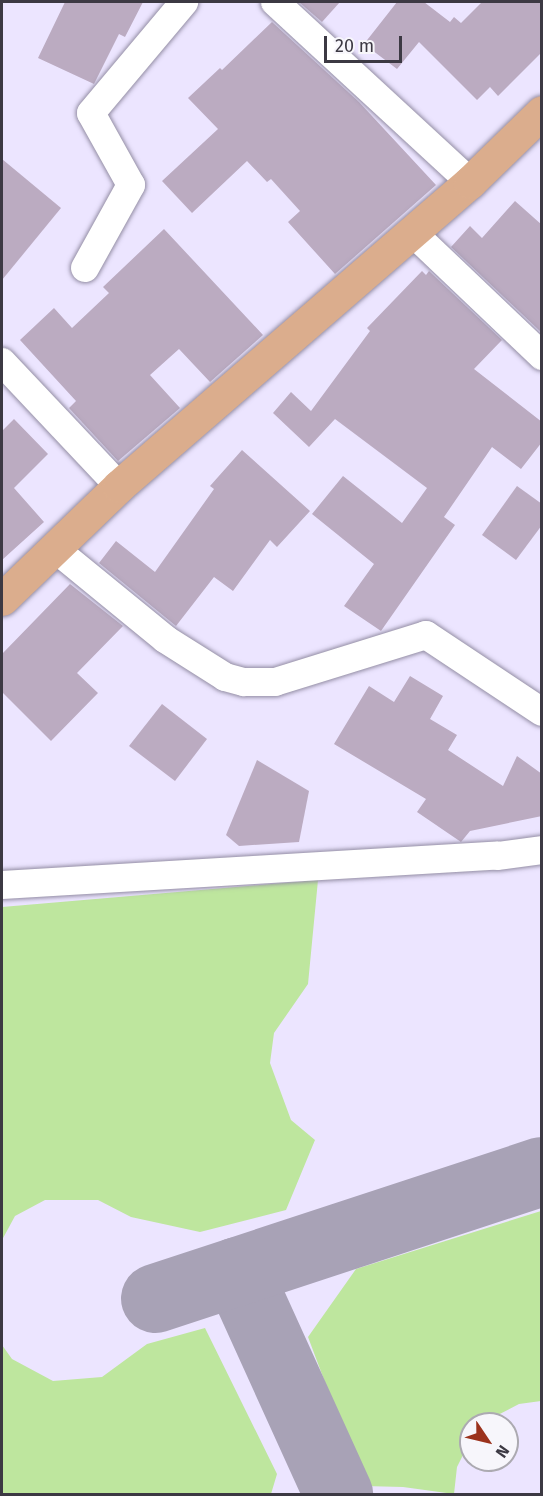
<!DOCTYPE html>
<html>
<head>
<meta charset="utf-8">
<style>
	body { margin:0 }
	#map { position:relative; width:543px; height:1496px; overflow:hidden; background:#ece5ff; font-family:"Fira Sans",sans-serif }
	div>[style] { position:absolute }
	.green>* { inset:0; background:#bee69e }
	.taxiway>* { height:69px; margin:-34.5px; padding:0 34.5px; transform-origin:34.5px; border-radius:34.5px; background:#a8a2b6 }
	.building>* { inset:0; background:#bbabc1 }
	.roads { filter:drop-shadow(0 0 2px #948ea5) drop-shadow(0 0 2px #948ea5) }
	.minor>* { height:28px; margin:-14px; padding:0 14px; transform-origin:14px; border-radius:14px; background:#fff }
	.major>* { height:33px; margin:-16.5px; padding:0 16.5px; transform-origin:16.5px; border-radius:16.5px; background:#dbad8d }
	span { translate:-50% -50%; white-space:nowrap; text-align:center; line-height:1.15; -webkit-text-stroke:6px #f7f6fb; paint-order:stroke }
	.frame { position:absolute; inset:0; border:3px solid #3c3943; pointer-events:none }
	.north { position:absolute; left:459px; top:1412px; width:60px; height:60px; box-sizing:border-box; background:#f7f6fb; border:2px solid #acaab1; border-radius:50%; rotate:125deg; font-size:16px; font-weight:700; line-height:24px; text-align:center; color:#3c3943 }
	.north::after { content:''; display:block; margin:auto; width:21px; height:27px; background:#9b321c; clip-path:polygon(50% 0,100% 100%,50% 72%,0 100%) }
	.scale { position:absolute; left:324px; top:36px; width:78px; height:27px; box-sizing:border-box; border:3px solid #3c3943; border-top:0; padding-left:8px; font-size:18px; line-height:21px; white-space:nowrap; color:#3c3943; -webkit-text-stroke:4px #f7f6fb; paint-order:stroke }
</style>
</head>
<body>
<div id="map">
	<div class="green">
		<div style="clip-path:polygon(318px 880px,308px 984px,274px 1033px,270px 1063px,291px 1120px,315px 1140px,286px 1210px,200px 1232px,131px 1217px,98px 1200px,45px 1200px,15px 1216px,2px 1240px,2px 907px)"></div>
		<div style="clip-path:polygon(541px 1211px,541px 1401px,519px 1404px,492px 1418px,486px 1424px,471px 1424px,471px 1439px,457px 1467px,454px 1494px,403px 1487px,364px 1486px,308px 1337px,356px 1269px)"></div>
		<div style="clip-path:polygon(205px 1328px,277px 1474px,271px 1494px,2px 1494px,2px 1345px,12px 1359px,53px 1381px,102px 1377px,147px 1344px)"></div>
	</div>
	<div class="taxiway">
		<div style="left:237px;top:1271px;width:245px;rotate:65.6deg"></div>
		<div style="left:155px;top:1298px;width:407px;rotate:-18.2deg"></div>
	</div>
	<div class="building">
		<div style="clip-path:polygon(65px 2px,143px 2px,125px 37px,119px 34px,94px 84px,38px 58px)"></div>
		<div style="clip-path:polygon(299px 2px,340px 2px,322px 22px)"></div>
		<div style="clip-path:polygon(397px 2px,424px 2px,450px 22px,454px 17px,461px 23px,482px 2px,542px 2px,542px 52px,498px 96px,490px 87px,477px 100px,419px 42px,397px 69px,364px 44px)"></div>
		<div style="clip-path:polygon(272px 22px,359px 102px,436px 185px,335px 274px,288px 222px,300px 211px,271px 179px,267px 182px,247px 161px,192px 213px,162px 181px,218px 129px,188px 98px,220px 68px,222px 70px)"></div>
		<div style="clip-path:polygon(2px 159px,61px 208px,2px 280px)"></div>
		<div style="clip-path:polygon(515px 201px,542px 225px,542px 333px,451px 247px,470px 226px,482px 238px)"></div>
		<div style="clip-path:polygon(164px 229px,263px 335px,210px 382px,179px 349px,150px 375px,180px 408px,118px 461px,69px 408px,76px 401px,20px 340px,54px 308px,72px 328px,109px 293px,103px 287px)"></div>
		<div style="clip-path:polygon(422px 271px,426px 275px,429px 271px,502px 340px,474px 369px,542px 422px,542px 442px,521px 469px,492px 447px,444px 517px,455px 525px,381px 631px,344px 606px,374px 564px,312px 514px,343px 476px,402px 523px,427px 488px,335px 419px,309px 447px,273px 413px,291px 392px,311px 411px,370px 331px,367px 328px)"></div>
		<div style="clip-path:polygon(14px 419px,48px 454px,14px 488px,44px 522px,2px 560px,2px 431px)"></div>
		<div style="clip-path:polygon(242px 450px,310px 511px,277px 547px,270px 540px,233px 591px,214px 577px,176px 626px,99px 563px,116px 541px,155px 572px,214px 489px,210px 486px)"></div>
		<div style="clip-path:polygon(517px 486px,542px 504px,542px 525px,516px 560px,482px 535px)"></div>
		<div style="clip-path:polygon(70px 584px,123px 626px,77px 673px,98px 693px,51px 741px,2px 692px,2px 654px)"></div>
		<div style="clip-path:polygon(410px 676px,443px 696px,430px 719px,457px 735px,448px 750px,503px 786px,517px 756px,542px 774px,542px 816px,470px 831px,461px 842px,417px 812px,426px 799px,334px 744px,369px 686px,394px 702px)"></div>
		<div style="clip-path:polygon(162px 704px,207px 739px,175px 781px,129px 746px)"></div>
		<div style="clip-path:polygon(257px 760px,309px 791px,299px 842px,239px 846px,226px 835px)"></div>
	</div>
	<div class="roads">
		<div class="minor">
			<div style="left:275px;top:2px;width:265px;rotate:42.7deg"></div>
			<div style="left:412px;top:232px;width:180px;rotate:43.6deg"></div>
			<div style="left:85px;top:268px;width:95px;rotate:-61deg"></div>
			<div style="left:131px;top:185px;width:82px;rotate:-119.1deg"></div>
			<div style="left:91px;top:113px;width:145px;rotate:-50deg"></div>
			<div style="left:2px;top:362px;width:170px;rotate:46.7deg"></div>
			<div style="left:54px;top:548px;width:144px;rotate:39.3deg"></div>
			<div style="left:165px;top:639px;width:71px;rotate:32.3deg"></div>
			<div style="left:225px;top:677px;width:20px;rotate:15deg"></div>
			<div style="left:244px;top:682px;width:31px"></div>
			<div style="left:275px;top:682px;width:158px;rotate:-17.3deg"></div>
			<div style="left:426px;top:635px;width:139px;rotate:33.6deg"></div>
			<div style="left:2px;top:885px;width:496px;rotate:-3.4deg"></div>
			<div style="left:497px;top:856px;width:45px;rotate:-7.6deg"></div>
		</div>
		<div class="major">
			<div style="left:2px;top:599px;width:163px;rotate:-44deg"></div>
			<div style="left:119px;top:486px;width:464px;rotate:-40.9deg"></div>
			<div style="left:470px;top:182px;width:100px;rotate:-44.2deg"></div>
		</div>
	</div>
	<div class="frame"></div>
	<div class="north">N</div>
	<div class="scale">20 m</div>
</div>
</body>
</html>
